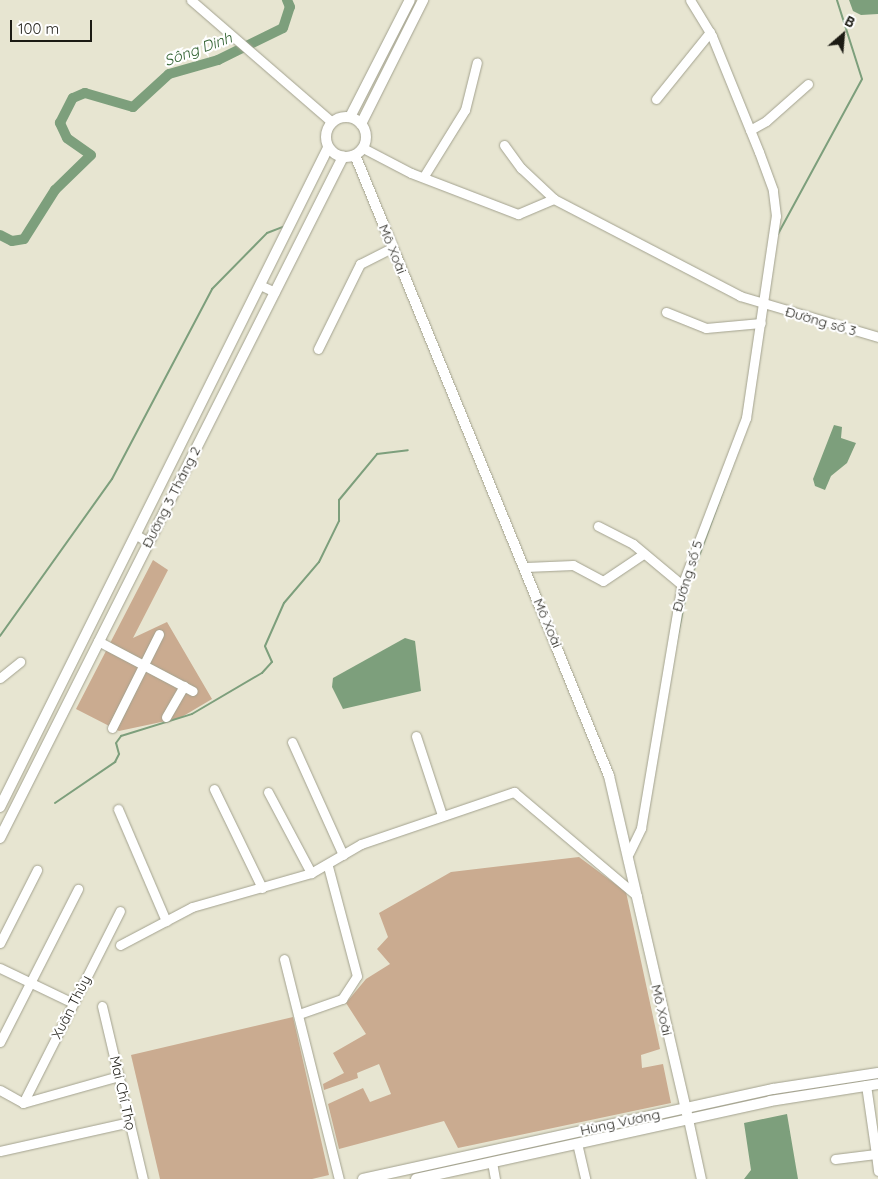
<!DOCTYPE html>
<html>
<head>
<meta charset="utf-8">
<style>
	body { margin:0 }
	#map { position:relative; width:878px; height:1179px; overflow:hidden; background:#e7e5d1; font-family:Quicksand,sans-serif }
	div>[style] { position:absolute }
	.green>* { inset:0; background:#caab90 }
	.water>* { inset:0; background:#7d9f7c }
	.stream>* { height:2px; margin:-1px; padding:0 1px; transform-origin:1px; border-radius:1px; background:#7d9f7c }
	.river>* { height:10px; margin:-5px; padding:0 5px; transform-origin:5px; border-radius:5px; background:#7d9f7c }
	.roads { filter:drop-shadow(0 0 1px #a3a28f) drop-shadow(0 0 1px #a3a28f) }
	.minor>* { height:9px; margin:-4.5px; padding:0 4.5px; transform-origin:4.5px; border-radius:4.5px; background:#fff }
	.major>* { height:10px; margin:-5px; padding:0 5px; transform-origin:5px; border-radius:5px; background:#fff }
	.major>.ring { margin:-5px; padding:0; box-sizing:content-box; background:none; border:10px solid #fff; border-radius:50% }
	span { translate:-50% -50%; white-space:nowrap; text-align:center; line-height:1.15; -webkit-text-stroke:4.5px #fff; paint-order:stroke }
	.street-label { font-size:14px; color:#1c1b14 }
	.water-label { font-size:15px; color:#306130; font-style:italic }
	.north { position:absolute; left:818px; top:10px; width:50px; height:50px; -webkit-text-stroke:4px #fff; paint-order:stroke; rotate:27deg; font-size:14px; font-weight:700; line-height:20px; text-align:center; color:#1c1b14 }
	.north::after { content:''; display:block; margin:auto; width:18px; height:22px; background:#1c1b14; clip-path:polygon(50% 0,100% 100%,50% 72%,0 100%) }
	.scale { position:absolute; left:10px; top:20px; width:82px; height:22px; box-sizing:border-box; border:2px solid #1c1b14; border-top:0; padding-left:6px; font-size:15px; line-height:18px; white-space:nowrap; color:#1c1b14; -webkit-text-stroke:4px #fff; paint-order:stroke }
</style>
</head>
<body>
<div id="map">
	<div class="green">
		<div style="clip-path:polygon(153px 560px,168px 570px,133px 638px,167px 622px,212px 699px,180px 718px,119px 731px,76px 709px)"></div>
		<div style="clip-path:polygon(579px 857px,626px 892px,660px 1049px,641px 1055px,642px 1068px,663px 1064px,671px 1103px,458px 1148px,444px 1121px,339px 1149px,328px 1104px,363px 1088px,370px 1102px,391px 1094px,379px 1064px,357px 1073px,358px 1078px,324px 1090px,323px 1084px,344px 1073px,333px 1053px,366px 1034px,346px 1003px,366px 979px,390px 964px,377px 949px,388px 937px,379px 913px,451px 872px)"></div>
		<div style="clip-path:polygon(293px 1017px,329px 1175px,312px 1179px,160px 1179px,131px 1055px)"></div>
	</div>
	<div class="water">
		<div style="clip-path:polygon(849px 0,878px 0,878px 14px,861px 15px,853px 11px)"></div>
		<div style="clip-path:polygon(834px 425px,842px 427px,841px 438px,856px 443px,847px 463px,831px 476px,825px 490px,815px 486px,813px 479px)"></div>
		<div style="clip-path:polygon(405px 638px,415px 641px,421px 691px,343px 709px,332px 687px,333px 678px)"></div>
		<div style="clip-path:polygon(787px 1114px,798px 1179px,744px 1179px,751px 1170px,744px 1123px)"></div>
	</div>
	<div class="stream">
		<div style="left:778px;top:234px;width:176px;rotate:-61.5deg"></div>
		<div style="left:862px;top:79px;width:83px;rotate:-107.6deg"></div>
		<div style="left:0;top:636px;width:193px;rotate:-54.5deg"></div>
		<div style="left:112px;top:479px;width:215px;rotate:-62.2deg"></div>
		<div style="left:212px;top:289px;width:78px;rotate:-45.5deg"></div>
		<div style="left:267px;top:233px;width:17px;rotate:-21deg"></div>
		<div style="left:675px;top:648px;width:63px;rotate:-78.2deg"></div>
		<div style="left:688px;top:586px;width:174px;rotate:-69.8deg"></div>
		<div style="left:55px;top:803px;width:73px;rotate:-34.3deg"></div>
		<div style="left:115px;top:762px;width:9px;rotate:-63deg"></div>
		<div style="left:119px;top:754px;width:11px;rotate:-105deg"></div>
		<div style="left:116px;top:743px;width:9px;rotate:-54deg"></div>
		<div style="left:121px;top:736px;width:74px;rotate:-17.2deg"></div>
		<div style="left:192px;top:714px;width:81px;rotate:-30.4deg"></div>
		<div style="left:262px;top:673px;width:15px;rotate:-48deg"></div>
		<div style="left:272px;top:662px;width:17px;rotate:-114deg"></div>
		<div style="left:265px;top:646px;width:47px;rotate:-66.2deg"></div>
		<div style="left:284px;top:603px;width:54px;rotate:-49.5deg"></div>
		<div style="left:319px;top:562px;width:46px;rotate:-64deg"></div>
		<div style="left:339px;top:521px;width:21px;rotate:-90deg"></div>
		<div style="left:339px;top:500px;width:60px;rotate:-50.4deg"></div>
		<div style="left:377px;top:454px;width:31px;rotate:-7deg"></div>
	</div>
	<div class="river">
		<div style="left:0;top:235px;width:13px;rotate:27deg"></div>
		<div style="left:12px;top:241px;width:12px;rotate:-9deg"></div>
		<div style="left:24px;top:239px;width:58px;rotate:-57.7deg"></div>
		<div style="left:55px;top:190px;width:50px;rotate:-44.2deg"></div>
		<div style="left:91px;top:155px;width:29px;rotate:-145deg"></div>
		<div style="left:67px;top:138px;width:17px;rotate:-115deg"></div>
		<div style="left:60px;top:123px;width:28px;rotate:-63deg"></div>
		<div style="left:73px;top:98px;width:13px;rotate:-23deg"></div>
		<div style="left:85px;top:93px;width:50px;rotate:16.3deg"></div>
		<div style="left:133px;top:107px;width:49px;rotate:-42.5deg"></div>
		<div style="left:169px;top:74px;width:51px;rotate:-15.9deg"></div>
		<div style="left:218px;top:60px;width:72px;rotate:-26.2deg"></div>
		<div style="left:283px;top:28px;width:22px;rotate:-72deg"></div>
		<div style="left:290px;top:7px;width:8px;rotate:-113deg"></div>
	</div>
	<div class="roads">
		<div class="minor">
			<div style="left:191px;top:0;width:186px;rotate:40.9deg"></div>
			<div style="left:656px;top:99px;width:86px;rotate:-51.1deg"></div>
			<div style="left:750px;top:130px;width:18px;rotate:-29deg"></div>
			<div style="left:766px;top:121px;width:56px;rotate:-41.4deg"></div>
			<div style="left:504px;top:145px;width:29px;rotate:54deg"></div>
			<div style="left:521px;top:168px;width:45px;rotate:43.2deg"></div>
			<div style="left:363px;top:148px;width:54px;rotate:27.5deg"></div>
			<div style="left:411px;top:173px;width:115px;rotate:21deg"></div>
			<div style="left:518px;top:214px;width:39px;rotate:-23deg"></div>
			<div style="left:554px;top:199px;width:210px;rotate:27.5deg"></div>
			<div style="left:740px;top:296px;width:144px;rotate:16.5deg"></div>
			<div style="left:424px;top:176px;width:78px;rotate:-58.2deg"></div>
			<div style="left:465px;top:110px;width:49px;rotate:-76deg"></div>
			<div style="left:262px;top:286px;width:14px;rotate:25deg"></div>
			<div style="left:666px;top:312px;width:43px;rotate:21.8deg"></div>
			<div style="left:706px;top:328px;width:55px;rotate:-5.2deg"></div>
			<div style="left:318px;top:349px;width:95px;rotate:-63.7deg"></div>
			<div style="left:360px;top:264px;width:36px;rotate:-27deg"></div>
			<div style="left:598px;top:526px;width:39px;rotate:27deg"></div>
			<div style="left:633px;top:544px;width:64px;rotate:39.9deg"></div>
			<div style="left:138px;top:536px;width:12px;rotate:31deg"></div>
			<div style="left:526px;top:567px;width:47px;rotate:-2.4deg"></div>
			<div style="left:573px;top:565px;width:34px;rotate:28deg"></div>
			<div style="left:603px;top:581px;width:48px;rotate:-34deg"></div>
			<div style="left:98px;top:641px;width:107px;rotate:27.8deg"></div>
			<div style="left:0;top:678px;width:26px;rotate:-39deg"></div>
			<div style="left:166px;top:717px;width:36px;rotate:-60deg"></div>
			<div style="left:112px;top:728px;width:105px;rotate:-63.4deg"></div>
			<div style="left:416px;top:736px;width:83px;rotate:71.8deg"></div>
			<div style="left:292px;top:742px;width:124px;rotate:65.7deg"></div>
			<div style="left:214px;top:789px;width:110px;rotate:64.1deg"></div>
			<div style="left:268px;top:792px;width:92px;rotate:62deg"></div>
			<div style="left:118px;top:809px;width:122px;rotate:66.8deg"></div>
			<div style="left:629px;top:853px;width:28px;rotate:-64deg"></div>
			<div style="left:641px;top:828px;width:243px;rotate:-80.5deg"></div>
			<div style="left:681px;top:588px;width:182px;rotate:-69.1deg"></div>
			<div style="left:746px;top:418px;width:204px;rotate:-81.6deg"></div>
			<div style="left:776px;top:216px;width:26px;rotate:-97deg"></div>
			<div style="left:773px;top:190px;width:40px;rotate:-110.2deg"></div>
			<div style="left:759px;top:152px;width:125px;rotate:-112.1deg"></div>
			<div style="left:712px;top:36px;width:42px;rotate:-121.4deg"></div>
			<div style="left:0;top:943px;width:82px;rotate:-63.1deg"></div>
			<div style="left:120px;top:945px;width:81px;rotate:-27.8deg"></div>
			<div style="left:192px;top:907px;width:124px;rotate:-15.9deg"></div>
			<div style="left:311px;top:873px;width:58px;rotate:-30.1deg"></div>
			<div style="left:361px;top:844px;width:162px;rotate:-18.8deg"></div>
			<div style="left:514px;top:792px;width:161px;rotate:40.2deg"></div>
			<div style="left:284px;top:959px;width:227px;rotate:76deg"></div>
			<div style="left:0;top:968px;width:81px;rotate:25.6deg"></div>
			<div style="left:102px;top:1006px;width:178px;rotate:76.7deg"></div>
			<div style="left:299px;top:1014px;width:46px;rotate:-19.2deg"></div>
			<div style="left:342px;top:999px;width:27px;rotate:-57deg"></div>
			<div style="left:357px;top:976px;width:114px;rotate:-104.8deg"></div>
			<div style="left:0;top:1042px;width:172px;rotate:-63deg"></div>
			<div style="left:866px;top:1085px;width:70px;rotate:81.8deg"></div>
			<div style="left:0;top:1090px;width:26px;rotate:29deg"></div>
			<div style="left:23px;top:1103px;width:215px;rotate:-63.2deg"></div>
			<div style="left:23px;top:1103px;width:100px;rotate:-15.7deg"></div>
			<div style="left:688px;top:1119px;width:61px;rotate:77.8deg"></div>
			<div style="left:577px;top:1143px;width:37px;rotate:77deg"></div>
			<div style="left:0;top:1151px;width:133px;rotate:-12.6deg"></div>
			<div style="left:835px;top:1159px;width:41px;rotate:-7deg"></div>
			<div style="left:876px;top:1154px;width:17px;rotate:83deg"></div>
			<div style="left:492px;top:1162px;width:17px;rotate:80deg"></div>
		</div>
		<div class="major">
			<div class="ring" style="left:326px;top:117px;width:30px;height:30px"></div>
			<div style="left:350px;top:117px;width:131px;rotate:-62.9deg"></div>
			<div style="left:361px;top:124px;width:139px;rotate:-63.4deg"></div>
			<div style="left:355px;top:155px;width:671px;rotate:67.75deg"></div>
			<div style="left:609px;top:776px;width:352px;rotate:77deg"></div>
			<div style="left:0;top:807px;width:736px;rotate:-63.54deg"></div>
			<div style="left:0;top:838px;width:763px;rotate:-63.27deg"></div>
			<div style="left:363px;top:1179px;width:420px;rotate:-12.4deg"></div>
			<div style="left:773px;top:1089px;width:106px;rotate:-8.7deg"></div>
			<div style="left:416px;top:1179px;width:362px;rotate:-12.4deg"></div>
			<div style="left:770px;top:1101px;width:109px;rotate:-8.9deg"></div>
		</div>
	</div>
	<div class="street-label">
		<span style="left:393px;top:249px;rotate:68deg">Mô Xoài</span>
		<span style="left:821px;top:321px;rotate:16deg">Đường số 3</span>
		<span style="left:171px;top:497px;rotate:-63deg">Đường 3 Tháng 2</span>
		<span style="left:687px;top:576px;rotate:-73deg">Đường số 5</span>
		<span style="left:548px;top:623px;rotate:67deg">Mô Xoài</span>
		<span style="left:71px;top:1007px;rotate:-63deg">Xuân Thủy</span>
		<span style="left:662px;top:1010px;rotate:77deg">Mô Xoài</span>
		<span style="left:123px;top:1093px;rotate:77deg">Mai Chí Thọ</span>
		<span style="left:620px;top:1122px;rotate:-12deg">Hùng Vương</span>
	</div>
	<div class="water-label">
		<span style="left:198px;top:49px;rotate:-20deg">Sông Dinh</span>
	</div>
	<div class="north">B</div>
	<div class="scale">100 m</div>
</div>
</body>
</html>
